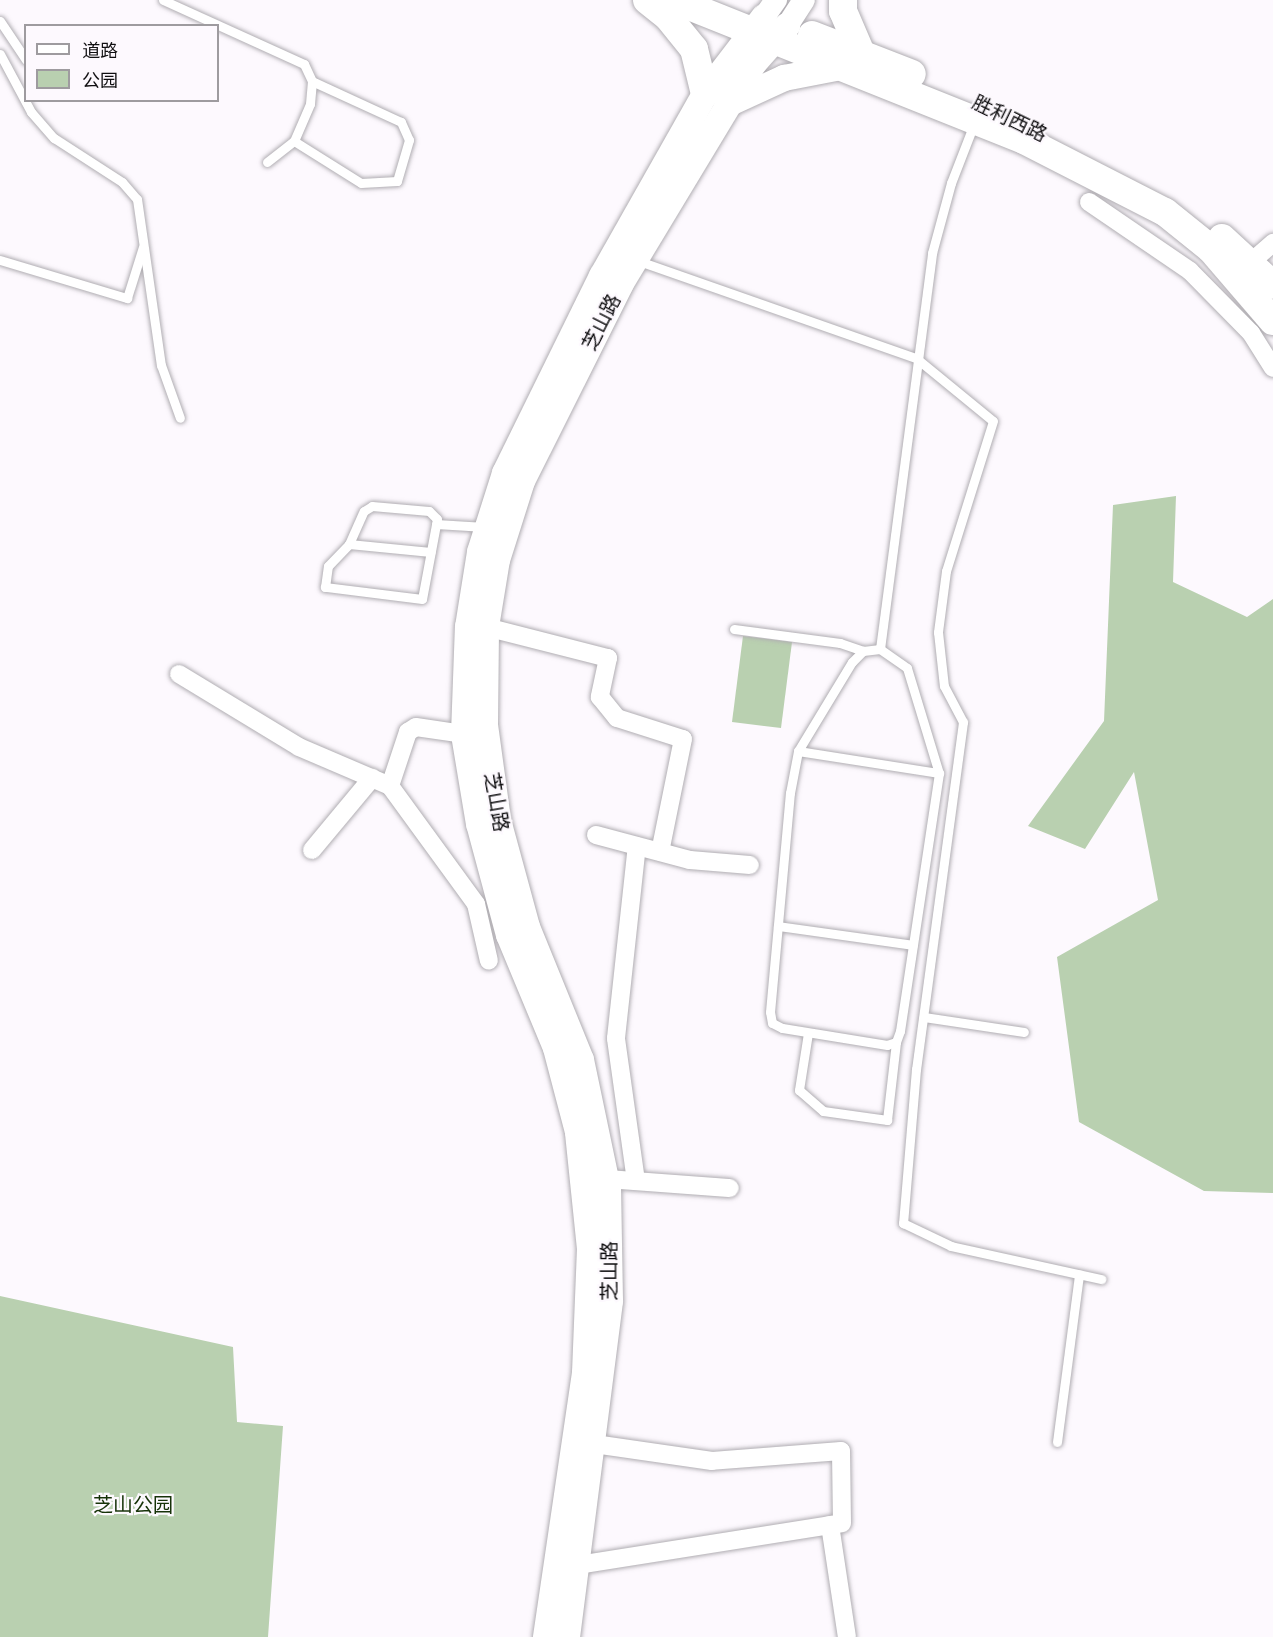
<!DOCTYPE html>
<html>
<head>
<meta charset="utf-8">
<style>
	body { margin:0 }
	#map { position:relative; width:1273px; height:1637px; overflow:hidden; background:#fdf9fe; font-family:"Golos Text","Noto Sans SC",sans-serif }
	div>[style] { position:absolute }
	.green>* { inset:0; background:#b9d0b0 }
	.roads { filter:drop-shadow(0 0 2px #b0adb2) drop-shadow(0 0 2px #b0adb2) }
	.service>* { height:9px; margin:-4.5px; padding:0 4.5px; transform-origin:4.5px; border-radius:4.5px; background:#fff }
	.minor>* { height:18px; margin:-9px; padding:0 9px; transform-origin:9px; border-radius:9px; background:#fff }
	.tertiary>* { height:22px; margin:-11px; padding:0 11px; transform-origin:11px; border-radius:11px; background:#fff }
	.secondary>* { height:26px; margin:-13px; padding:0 13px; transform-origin:13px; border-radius:13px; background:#fff }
	.primary>* { height:28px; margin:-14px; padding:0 14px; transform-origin:14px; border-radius:14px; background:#fff }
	span { translate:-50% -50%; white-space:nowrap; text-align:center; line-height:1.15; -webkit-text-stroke:4.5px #fdf9fe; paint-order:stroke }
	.street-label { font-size:20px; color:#100f11 }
	.park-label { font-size:20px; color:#163208 }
	.legend { position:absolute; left:24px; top:24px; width:195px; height:78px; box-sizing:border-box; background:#fdf9fe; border:2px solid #9e9b9f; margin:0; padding:8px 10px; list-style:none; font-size:18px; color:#100f11 }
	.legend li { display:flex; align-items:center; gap:12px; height:30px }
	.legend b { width:30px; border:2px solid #9e9b9f }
</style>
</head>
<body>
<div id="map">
	<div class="green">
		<div style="clip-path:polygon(1176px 496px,1173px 582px,1247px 617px,1273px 599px,1273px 1193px,1204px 1191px,1079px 1122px,1057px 957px,1158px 900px,1134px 772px,1085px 849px,1028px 826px,1104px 721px,1113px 505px)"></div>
		<div style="clip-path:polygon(743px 636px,792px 642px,781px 728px,732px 722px)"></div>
		<div style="clip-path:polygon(0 1296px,233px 1347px,237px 1422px,283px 1426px,268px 1637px,0 1637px)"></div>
	</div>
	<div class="roads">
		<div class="service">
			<div style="left:163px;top:0;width:155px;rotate:24.4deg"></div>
			<div style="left:304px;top:64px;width:19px;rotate:65deg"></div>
			<div style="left:312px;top:81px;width:23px;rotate:95deg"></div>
			<div style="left:310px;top:104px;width:40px;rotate:113.4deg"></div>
			<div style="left:294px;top:141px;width:79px;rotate:32.1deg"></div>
			<div style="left:361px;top:183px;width:36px;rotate:-3deg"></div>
			<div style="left:397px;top:181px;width:43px;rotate:-73.7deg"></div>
			<div style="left:409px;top:140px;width:20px;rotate:-114deg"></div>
			<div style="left:401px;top:122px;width:98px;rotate:-155.3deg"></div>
			<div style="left:0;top:21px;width:47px;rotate:56.3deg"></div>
			<div style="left:0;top:54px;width:66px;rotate:61.9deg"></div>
			<div style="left:31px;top:112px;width:35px;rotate:49deg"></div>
			<div style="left:54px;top:138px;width:81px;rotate:32.9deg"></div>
			<div style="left:122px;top:182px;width:23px;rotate:49deg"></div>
			<div style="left:137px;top:199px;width:168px;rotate:81.8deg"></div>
			<div style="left:161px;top:365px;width:56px;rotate:70.3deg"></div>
			<div style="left:267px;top:162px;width:34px;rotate:-38deg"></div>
			<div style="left:0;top:260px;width:133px;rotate:16.7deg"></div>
			<div style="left:127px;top:298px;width:53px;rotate:-72.6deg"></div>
			<div style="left:636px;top:260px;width:297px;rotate:19.3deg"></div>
			<div style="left:916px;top:358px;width:99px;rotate:39.3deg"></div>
			<div style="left:993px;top:421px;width:157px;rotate:107.4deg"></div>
			<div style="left:946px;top:571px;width:62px;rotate:97.5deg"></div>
			<div style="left:938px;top:632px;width:54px;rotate:83.7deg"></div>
			<div style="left:944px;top:686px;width:41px;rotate:62.2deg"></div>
			<div style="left:963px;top:722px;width:350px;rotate:97.7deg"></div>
			<div style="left:916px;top:1069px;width:155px;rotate:94.8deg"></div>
			<div style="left:903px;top:1223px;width:53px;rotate:25.6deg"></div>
			<div style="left:951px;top:1246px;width:154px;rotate:12.4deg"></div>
			<div style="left:372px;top:506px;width:57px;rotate:5deg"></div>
			<div style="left:429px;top:511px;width:11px;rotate:45deg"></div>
			<div style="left:437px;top:519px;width:81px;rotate:100.6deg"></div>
			<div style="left:422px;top:599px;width:98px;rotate:-172.9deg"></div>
			<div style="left:325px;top:587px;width:21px;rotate:-82deg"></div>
			<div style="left:328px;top:566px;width:30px;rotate:-46deg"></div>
			<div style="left:349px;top:544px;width:36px;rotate:-66deg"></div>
			<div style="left:364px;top:511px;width:9px;rotate:-32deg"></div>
			<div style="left:436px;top:524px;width:49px;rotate:3.5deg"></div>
			<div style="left:349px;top:544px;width:82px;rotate:5.6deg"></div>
			<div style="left:734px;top:629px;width:107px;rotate:7.5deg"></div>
			<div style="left:840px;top:643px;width:24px;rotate:19deg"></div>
			<div style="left:880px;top:649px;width:33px;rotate:35deg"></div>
			<div style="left:907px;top:668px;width:110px;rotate:73.1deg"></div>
			<div style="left:939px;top:773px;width:261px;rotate:98.6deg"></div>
			<div style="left:900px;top:1031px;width:12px;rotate:110deg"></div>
			<div style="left:896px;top:1042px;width:9px;rotate:162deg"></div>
			<div style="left:887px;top:1045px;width:106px;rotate:-170.8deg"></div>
			<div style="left:782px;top:1028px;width:11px;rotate:-153deg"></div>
			<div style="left:772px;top:1023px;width:11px;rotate:-100deg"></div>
			<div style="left:770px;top:1012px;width:220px;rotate:-84.8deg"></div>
			<div style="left:790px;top:793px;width:43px;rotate:-79.2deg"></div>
			<div style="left:798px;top:751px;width:104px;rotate:-58.8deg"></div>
			<div style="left:852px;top:662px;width:16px;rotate:-45deg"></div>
			<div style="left:863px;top:651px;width:17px;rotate:-7deg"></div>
			<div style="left:880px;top:649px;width:399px;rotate:-82.5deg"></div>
			<div style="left:932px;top:253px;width:73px;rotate:-74.8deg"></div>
			<div style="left:951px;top:183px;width:86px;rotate:-68.8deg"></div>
			<div style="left:798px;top:751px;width:143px;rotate:8.9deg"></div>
			<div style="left:778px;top:926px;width:136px;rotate:8deg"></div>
			<div style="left:924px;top:1017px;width:101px;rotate:8.5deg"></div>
			<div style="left:808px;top:1033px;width:58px;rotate:99deg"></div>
			<div style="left:799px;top:1090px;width:32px;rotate:41deg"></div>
			<div style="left:823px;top:1111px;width:65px;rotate:8deg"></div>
			<div style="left:887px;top:1120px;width:79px;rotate:-83.4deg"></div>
			<div style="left:1057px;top:1442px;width:169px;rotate:-82.5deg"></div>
		</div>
		<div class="minor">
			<div style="left:1089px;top:202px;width:122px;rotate:34.3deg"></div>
			<div style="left:1190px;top:271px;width:87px;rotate:45.5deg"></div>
			<div style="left:1251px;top:333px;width:41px;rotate:57.8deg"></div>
			<div style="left:1243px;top:269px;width:40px;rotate:-41deg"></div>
			<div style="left:486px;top:627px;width:126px;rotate:14.3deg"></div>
			<div style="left:608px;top:658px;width:40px;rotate:102deg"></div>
			<div style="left:600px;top:697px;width:27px;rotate:51deg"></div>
			<div style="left:617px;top:718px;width:69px;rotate:17.7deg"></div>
			<div style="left:683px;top:739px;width:115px;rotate:101.5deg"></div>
			<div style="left:179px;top:674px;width:140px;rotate:31.3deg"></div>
			<div style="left:299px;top:747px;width:99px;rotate:23.2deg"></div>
			<div style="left:390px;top:786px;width:146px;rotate:53.9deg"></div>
			<div style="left:476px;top:904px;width:58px;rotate:77.2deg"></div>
			<div style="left:390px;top:786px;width:57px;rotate:-71.6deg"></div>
			<div style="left:408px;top:732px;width:9px;rotate:-32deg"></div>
			<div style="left:416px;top:727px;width:49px;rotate:8.3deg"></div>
			<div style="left:596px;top:835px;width:97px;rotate:14.9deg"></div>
			<div style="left:690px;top:860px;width:60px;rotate:4.8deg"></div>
			<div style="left:312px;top:850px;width:94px;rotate:-50.2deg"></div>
			<div style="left:606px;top:1179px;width:124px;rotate:4.2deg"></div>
			<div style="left:636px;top:1181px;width:144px;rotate:-98deg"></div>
			<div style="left:616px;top:1038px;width:193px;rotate:-83.8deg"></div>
			<div style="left:830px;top:1525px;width:113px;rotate:81.4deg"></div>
			<div style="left:578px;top:1565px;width:267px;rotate:-9deg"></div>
			<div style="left:842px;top:1523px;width:72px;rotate:-90.8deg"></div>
			<div style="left:841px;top:1451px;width:129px;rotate:175.6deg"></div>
			<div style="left:712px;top:1461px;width:119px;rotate:-171.8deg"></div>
		</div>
		<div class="tertiary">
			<div style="left:764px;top:17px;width:21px;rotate:-55deg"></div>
			<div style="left:787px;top:26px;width:31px;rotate:-57deg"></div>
		</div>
		<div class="secondary">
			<div style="left:730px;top:103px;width:60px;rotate:-24.8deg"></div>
			<div style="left:784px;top:78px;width:58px;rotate:-10.9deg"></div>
			<div style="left:546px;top:1637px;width:267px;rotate:-81.6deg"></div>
			<div style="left:585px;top:1373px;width:124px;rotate:-87.7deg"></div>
			<div style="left:590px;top:1249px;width:118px;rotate:-95.9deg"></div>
			<div style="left:578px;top:1132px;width:87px;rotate:-104.7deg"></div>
			<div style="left:556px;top:1048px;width:122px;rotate:-112.6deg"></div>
			<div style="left:509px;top:935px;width:115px;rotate:-105.1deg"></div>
			<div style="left:479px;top:824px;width:91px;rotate:-99.5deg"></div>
			<div style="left:464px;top:734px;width:107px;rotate:-87.9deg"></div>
			<div style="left:468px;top:627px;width:76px;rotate:-80.9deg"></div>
			<div style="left:480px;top:552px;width:83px;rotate:-72.4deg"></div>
			<div style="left:505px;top:473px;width:220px;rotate:-63.8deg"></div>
			<div style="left:602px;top:276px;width:209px;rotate:-60.5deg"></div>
			<div style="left:705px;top:94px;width:97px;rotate:-52.5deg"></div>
			<div style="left:567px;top:1637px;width:339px;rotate:-82.7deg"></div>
			<div style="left:610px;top:1301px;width:112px;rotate:-91deg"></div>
			<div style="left:608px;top:1189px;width:132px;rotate:-101.8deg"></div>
			<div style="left:581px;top:1060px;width:144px;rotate:-112.1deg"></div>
			<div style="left:527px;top:927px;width:111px;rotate:-105.2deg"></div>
			<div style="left:498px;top:820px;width:96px;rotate:-97.8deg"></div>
			<div style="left:485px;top:725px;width:98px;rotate:-89.4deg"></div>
			<div style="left:486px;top:627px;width:68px;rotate:-80.7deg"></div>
			<div style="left:497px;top:560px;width:83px;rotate:-72.4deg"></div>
			<div style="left:522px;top:481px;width:219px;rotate:-63.4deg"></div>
			<div style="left:620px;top:285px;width:259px;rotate:-58.9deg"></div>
			<div style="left:754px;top:63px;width:50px;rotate:-48.3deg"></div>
		</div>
		<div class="primary">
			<div style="left:647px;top:0;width:27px;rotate:39deg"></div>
			<div style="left:668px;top:17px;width:41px;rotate:50.9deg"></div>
			<div style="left:694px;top:49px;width:46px;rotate:76.3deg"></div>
			<div style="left:674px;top:0;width:377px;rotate:21.8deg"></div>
			<div style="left:1024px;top:140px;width:158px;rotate:27.1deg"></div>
			<div style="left:1165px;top:212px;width:59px;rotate:38.8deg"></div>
			<div style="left:1211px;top:249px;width:95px;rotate:49.3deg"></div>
			<div style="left:843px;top:0;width:11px;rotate:90deg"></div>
			<div style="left:843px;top:11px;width:46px;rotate:66.8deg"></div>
			<div style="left:812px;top:35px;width:107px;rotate:21.3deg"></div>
			<div style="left:1222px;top:238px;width:69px;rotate:42.7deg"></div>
		</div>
	</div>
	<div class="street-label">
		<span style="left:1010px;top:118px;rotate:26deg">胜利西路</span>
		<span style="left:601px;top:322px;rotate:-63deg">芝山路</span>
		<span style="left:497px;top:802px;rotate:80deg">芝山路</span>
		<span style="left:609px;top:1271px;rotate:-90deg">芝山路</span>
	</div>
	<div class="park-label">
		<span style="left:133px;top:1504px">芝山公园</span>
	</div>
	<ul class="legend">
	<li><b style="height:8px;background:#fff"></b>道路</li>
	<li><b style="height:16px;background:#b9d0b0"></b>公园</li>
	</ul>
</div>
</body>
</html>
